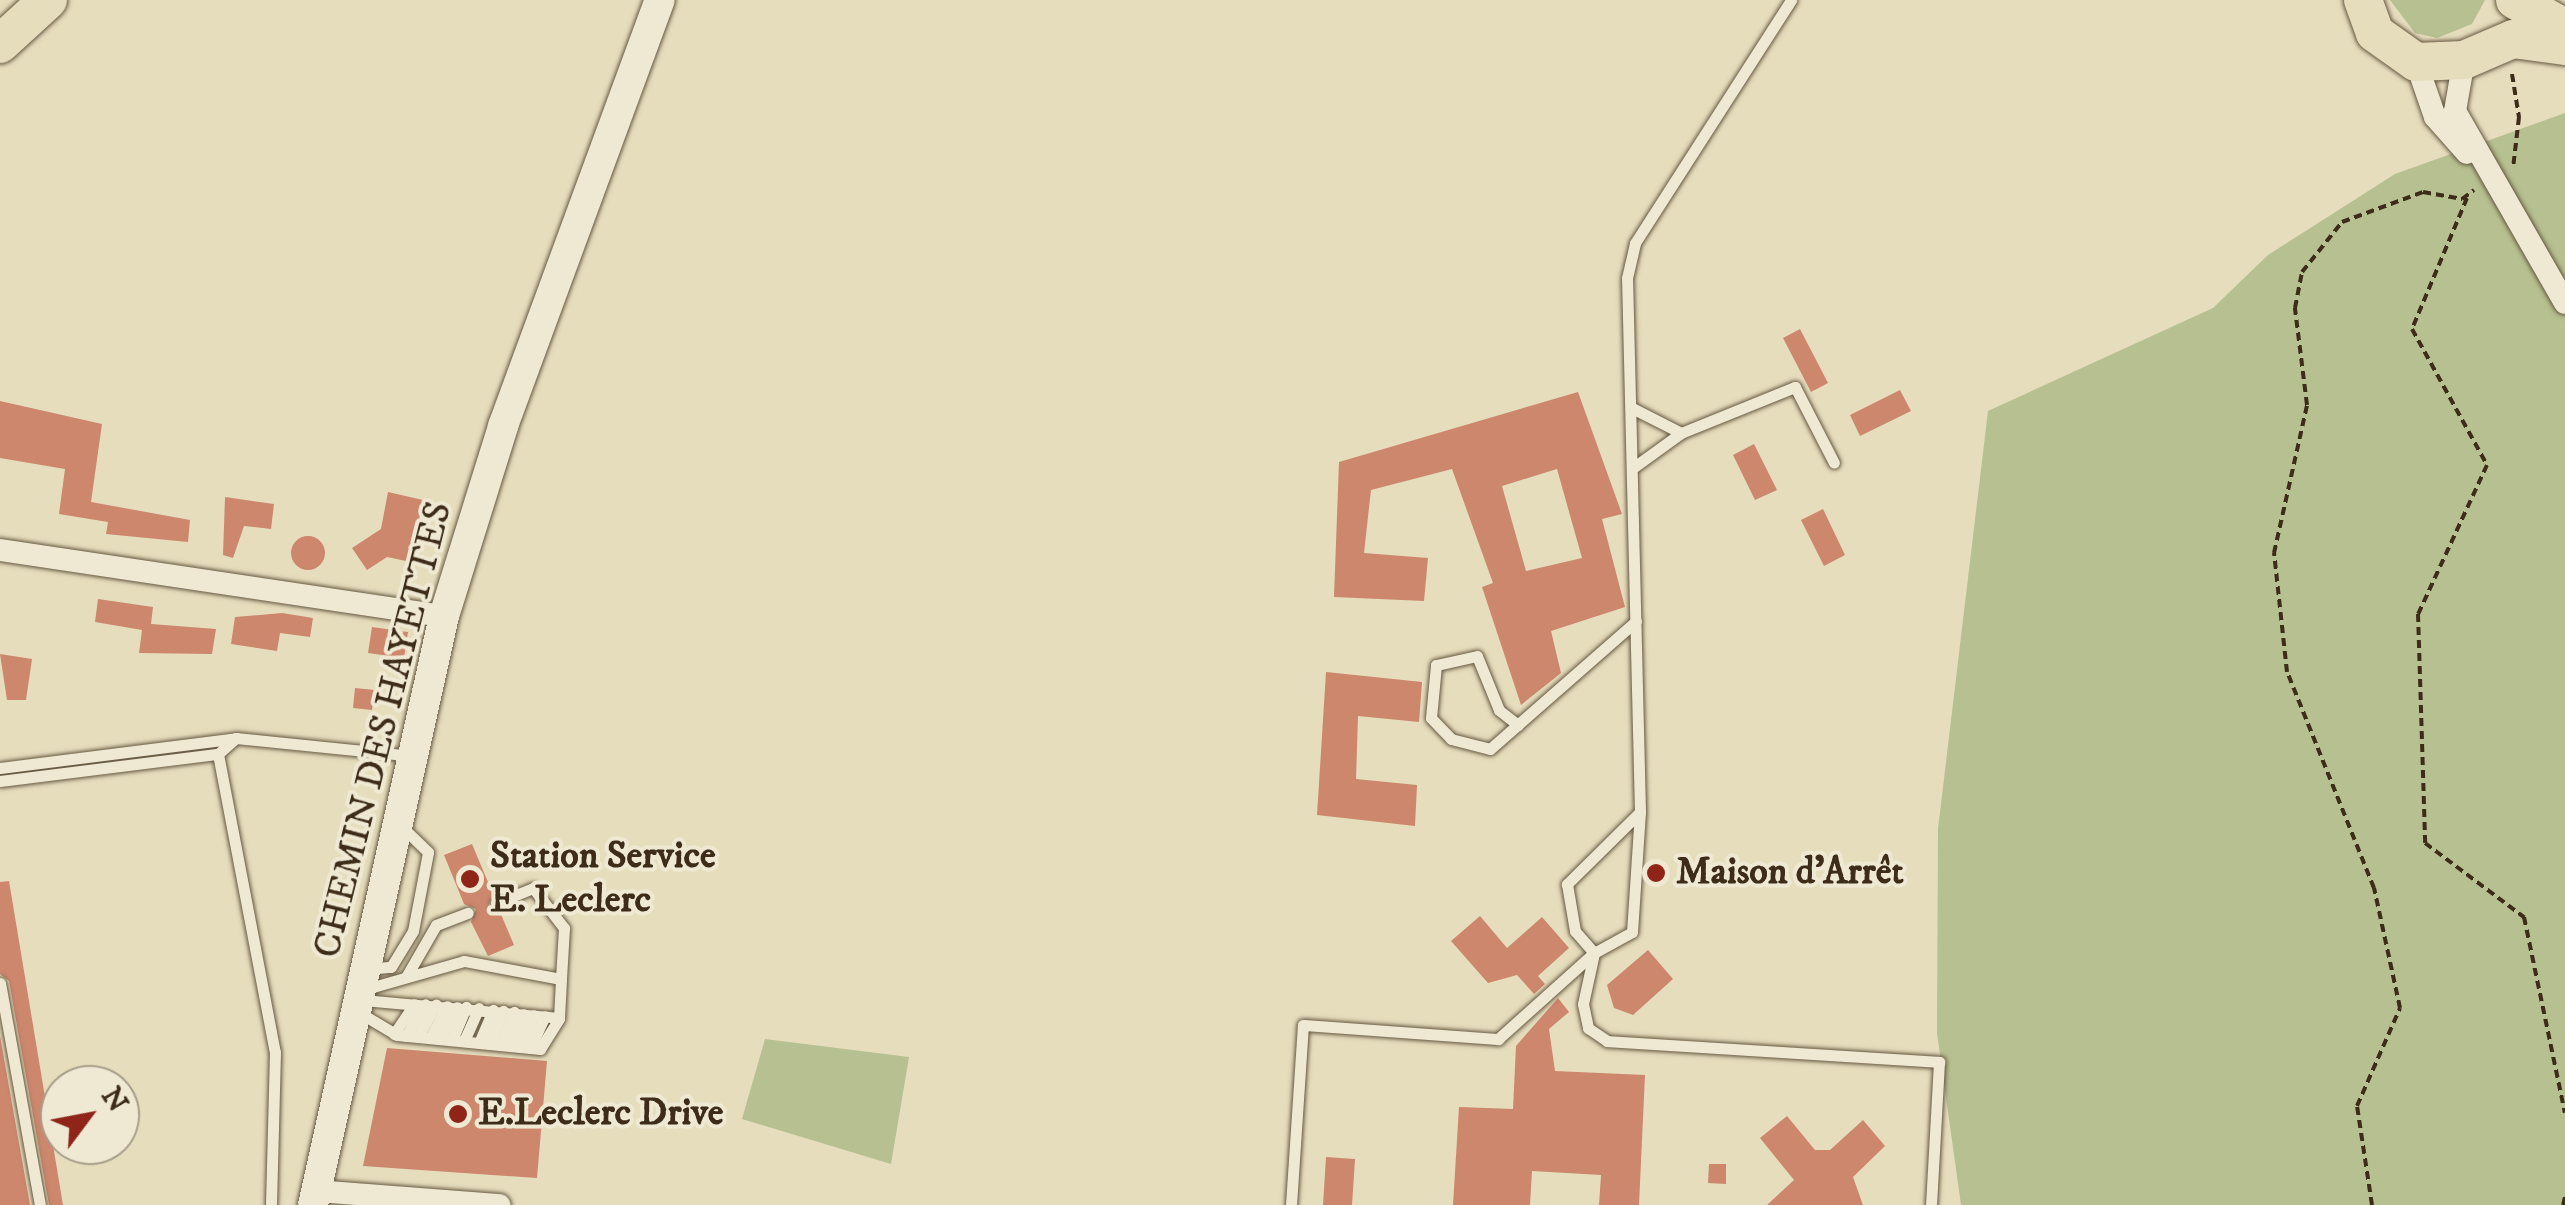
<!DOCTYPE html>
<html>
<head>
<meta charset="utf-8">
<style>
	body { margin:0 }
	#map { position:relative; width:2565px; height:1205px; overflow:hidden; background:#e6ddbd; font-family:"IM FELL DW Pica",serif }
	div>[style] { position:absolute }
	.green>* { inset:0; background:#b6c090 }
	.building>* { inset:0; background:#cc876d }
	.round { border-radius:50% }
	.path>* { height:4px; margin-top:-2px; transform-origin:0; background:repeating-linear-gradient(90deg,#3c2c18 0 8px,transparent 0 13px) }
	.roads { filter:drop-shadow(0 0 2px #665841) drop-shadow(0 0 2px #665841) }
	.service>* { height:11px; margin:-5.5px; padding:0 5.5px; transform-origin:5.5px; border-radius:5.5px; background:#efe9d4 }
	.minor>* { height:22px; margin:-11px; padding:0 11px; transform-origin:11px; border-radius:11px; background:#efe9d4 }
	.tertiary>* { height:30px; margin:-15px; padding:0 15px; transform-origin:15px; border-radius:15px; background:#efe9d4 }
	.primary>* { height:38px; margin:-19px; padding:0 19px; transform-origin:19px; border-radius:19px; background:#e6ddbd }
	.dots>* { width:28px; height:28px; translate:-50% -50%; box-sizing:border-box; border:5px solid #efe9d4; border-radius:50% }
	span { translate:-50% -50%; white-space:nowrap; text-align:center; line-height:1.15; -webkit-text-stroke:8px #efe9d4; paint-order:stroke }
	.street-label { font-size:38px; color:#3c2c18 }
	.poi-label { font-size:38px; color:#3c2c18; font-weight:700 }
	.left { translate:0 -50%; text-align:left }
	.north { position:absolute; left:40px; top:1065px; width:100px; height:100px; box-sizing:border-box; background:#efe9d4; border:2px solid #a79d89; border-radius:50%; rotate:58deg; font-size:28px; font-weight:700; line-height:40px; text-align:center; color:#3c2c18 }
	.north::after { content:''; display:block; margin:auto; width:35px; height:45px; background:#8f2418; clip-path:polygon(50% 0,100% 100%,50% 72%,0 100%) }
</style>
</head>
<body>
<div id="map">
	<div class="green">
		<div style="clip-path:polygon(2390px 0,2485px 0,2472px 24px,2437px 38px,2415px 33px)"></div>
		<div style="clip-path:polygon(2565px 113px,2565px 1205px,1961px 1205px,1937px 1033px,1938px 829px,1988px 411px,2213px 308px,2268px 255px,2395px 174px)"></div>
		<div style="clip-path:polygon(765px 1039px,909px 1057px,891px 1164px,742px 1119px)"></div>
	</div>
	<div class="building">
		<div style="clip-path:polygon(1800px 329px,1828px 383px,1811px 392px,1783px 338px)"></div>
		<div style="clip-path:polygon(1900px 390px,1911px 411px,1860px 436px,1850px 415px)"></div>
		<div style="clip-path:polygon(evenodd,1578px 392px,1622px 514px,1602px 519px,1625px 607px,1551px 631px,1561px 673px,1521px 705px,1482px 587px,1493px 583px,1452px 469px,1371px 490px,1364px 553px,1428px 558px,1424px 601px,1334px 597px,1339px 462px,1578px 392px,1557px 469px,1582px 558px,1526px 571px,1502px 486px,1557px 469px)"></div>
		<div style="clip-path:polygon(0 401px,102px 424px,91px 502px,190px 520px,188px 542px,106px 534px,108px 522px,59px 514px,65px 469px,0 458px)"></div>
		<div style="clip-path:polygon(1754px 444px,1777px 490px,1755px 500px,1733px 455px)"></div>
		<div style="clip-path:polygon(388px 492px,423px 500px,420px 516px,406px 561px,387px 557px,367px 570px,352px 548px,381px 529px)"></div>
		<div style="clip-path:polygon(225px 497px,274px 504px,271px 529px,244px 526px,233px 558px,223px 555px)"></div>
		<div style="clip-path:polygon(1823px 509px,1845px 555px,1824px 566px,1801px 520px)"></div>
		<div class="round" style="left:291px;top:536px;width:34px;height:34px"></div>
		<div style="clip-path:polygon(98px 599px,153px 607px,151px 624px,216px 629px,212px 654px,139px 653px,142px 630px,95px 622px)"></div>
		<div style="clip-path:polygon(282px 613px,313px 618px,310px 637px,280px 633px,277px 651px,231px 644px,235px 617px)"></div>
		<div style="clip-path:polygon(372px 627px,408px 632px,404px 658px,368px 653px)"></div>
		<div style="clip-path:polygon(0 654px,32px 659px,26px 700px,7px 700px)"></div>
		<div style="clip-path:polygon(1326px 672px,1422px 682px,1419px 722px,1358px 716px,1356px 779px,1417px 785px,1415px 826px,1317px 815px)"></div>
		<div style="clip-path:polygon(355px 688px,375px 690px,372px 710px,353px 708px)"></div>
		<div style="clip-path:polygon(472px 844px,493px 894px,488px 907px,500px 912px,514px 945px,488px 956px,471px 922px,476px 909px,464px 904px,444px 855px)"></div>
		<div style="clip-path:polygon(9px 881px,63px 1205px,49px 1205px,9px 981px,0 974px,0 882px)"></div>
		<div style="clip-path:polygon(1480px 916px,1507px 948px,1542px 917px,1569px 948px,1538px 976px,1545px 984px,1534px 994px,1517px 975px,1488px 983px,1451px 941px)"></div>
		<div style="clip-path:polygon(1648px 950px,1673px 979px,1633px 1015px,1614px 1008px,1607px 985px)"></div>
		<div style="clip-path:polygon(1558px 998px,1569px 1012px,1549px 1029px,1555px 1071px,1645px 1075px,1639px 1205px,1599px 1205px,1601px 1175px,1532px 1171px,1530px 1205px,1453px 1205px,1459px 1107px,1513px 1109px,1516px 1046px)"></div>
		<div style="clip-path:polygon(0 1036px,30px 1205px,0 1205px)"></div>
		<div style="clip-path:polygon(387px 1048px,547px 1061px,537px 1178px,363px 1166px)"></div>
		<div style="clip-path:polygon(1787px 1116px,1815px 1150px,1830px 1150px,1863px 1120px,1885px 1146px,1853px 1177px,1863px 1205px,1767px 1205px,1794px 1180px,1760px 1138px)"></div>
		<div style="clip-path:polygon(1326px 1157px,1355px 1159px,1352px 1205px,1323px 1205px)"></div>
		<div style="clip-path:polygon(1709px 1164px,1726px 1164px,1726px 1184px,1708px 1183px)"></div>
	</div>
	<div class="path">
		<div style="left:2512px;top:74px;width:44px;rotate:80.8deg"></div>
		<div style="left:2519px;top:117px;width:51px;rotate:96.7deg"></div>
		<div style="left:2467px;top:198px;width:142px;rotate:112.8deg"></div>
		<div style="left:2412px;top:329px;width:155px;rotate:61.1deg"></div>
		<div style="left:2487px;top:465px;width:164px;rotate:114.8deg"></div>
		<div style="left:2418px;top:614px;width:229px;rotate:88.2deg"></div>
		<div style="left:2425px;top:843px;width:124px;rotate:36.8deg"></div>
		<div style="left:2524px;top:917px;width:200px;rotate:78.2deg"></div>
		<div style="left:2372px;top:1205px;width:100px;rotate:-98.6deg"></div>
		<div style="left:2357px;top:1106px;width:107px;rotate:-66.3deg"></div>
		<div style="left:2400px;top:1008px;width:123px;rotate:-102.2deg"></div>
		<div style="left:2374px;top:888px;width:233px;rotate:-111.9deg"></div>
		<div style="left:2287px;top:672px;width:120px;rotate:-96.2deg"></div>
		<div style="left:2274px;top:553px;width:152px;rotate:-77.4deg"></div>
		<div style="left:2307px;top:405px;width:98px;rotate:-97.1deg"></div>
		<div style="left:2295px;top:308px;width:37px;rotate:-79deg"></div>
		<div style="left:2302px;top:272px;width:64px;rotate:-51.3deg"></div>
		<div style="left:2342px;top:222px;width:86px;rotate:-20.3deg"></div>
		<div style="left:2423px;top:192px;width:40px;rotate:10deg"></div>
		<div style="left:2462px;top:199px;width:15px;rotate:-37deg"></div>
		<div style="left:2563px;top:1205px;width:8px;rotate:-76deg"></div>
	</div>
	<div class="roads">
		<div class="service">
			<div style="left:1632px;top:408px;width:55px;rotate:27deg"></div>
			<div style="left:1634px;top:467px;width:58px;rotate:-35.9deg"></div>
			<div style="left:1681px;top:433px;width:123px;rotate:-22deg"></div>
			<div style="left:1795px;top:387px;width:85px;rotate:62.8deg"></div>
			<div style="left:1518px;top:725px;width:24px;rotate:-142deg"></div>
			<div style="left:1499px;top:710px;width:58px;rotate:-112.2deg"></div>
			<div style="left:1477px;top:656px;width:42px;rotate:167.6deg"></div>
			<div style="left:1436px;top:665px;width:53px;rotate:95.4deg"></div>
			<div style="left:1431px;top:718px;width:29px;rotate:46deg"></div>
			<div style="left:1451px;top:739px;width:40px;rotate:14.4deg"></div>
			<div style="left:1490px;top:749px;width:194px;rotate:-41.2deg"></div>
			<div style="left:218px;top:754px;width:303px;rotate:79.2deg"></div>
			<div style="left:275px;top:1052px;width:153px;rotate:91.5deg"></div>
			<div style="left:0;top:768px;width:238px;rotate:-7.2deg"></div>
			<div style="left:0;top:781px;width:220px;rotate:-7.1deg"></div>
			<div style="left:218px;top:754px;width:24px;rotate:-42deg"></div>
			<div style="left:236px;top:738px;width:177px;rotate:5.8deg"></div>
			<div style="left:1640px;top:812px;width:103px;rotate:135.4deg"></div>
			<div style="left:1567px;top:884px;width:48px;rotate:80.3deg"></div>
			<div style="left:1575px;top:931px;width:29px;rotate:49deg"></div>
			<div style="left:1594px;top:953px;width:43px;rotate:-28.9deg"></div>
			<div style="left:1632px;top:932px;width:120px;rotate:-86.2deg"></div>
			<div style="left:1640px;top:812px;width:534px;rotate:-91.39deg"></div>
			<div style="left:1627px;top:278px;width:36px;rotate:-77deg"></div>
			<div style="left:1635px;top:243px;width:289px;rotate:-57.3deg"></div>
			<div style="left:496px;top:903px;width:40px;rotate:-22deg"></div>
			<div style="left:533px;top:888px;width:51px;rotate:52.2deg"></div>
			<div style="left:564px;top:928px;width:51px;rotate:93.4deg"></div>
			<div style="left:1594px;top:953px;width:52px;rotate:102.2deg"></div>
			<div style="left:1583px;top:1004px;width:25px;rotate:78deg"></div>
			<div style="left:1588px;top:1028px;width:23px;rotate:34deg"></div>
			<div style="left:1607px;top:1041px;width:333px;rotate:3.6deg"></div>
			<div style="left:1939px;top:1062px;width:143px;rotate:93.2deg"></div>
			<div style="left:366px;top:969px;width:25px;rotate:-5deg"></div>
			<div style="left:391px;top:967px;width:42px;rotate:-58.6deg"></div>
			<div style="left:413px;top:931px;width:80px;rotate:-79.2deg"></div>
			<div style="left:428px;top:852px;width:39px;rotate:-136deg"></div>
			<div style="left:406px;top:977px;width:60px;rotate:-60deg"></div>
			<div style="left:436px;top:925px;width:34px;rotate:-21deg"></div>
			<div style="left:0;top:983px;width:226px;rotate:79.8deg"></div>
			<div style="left:363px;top:1000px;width:197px;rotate:5.2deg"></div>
			<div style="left:559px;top:1018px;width:39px;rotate:-87deg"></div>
			<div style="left:561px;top:979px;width:99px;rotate:-169.5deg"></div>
			<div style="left:464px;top:961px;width:102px;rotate:164.1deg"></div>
			<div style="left:360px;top:1013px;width:43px;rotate:30.7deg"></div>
			<div style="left:397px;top:1035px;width:144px;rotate:5.6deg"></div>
			<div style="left:540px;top:1049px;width:36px;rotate:-58deg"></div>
			<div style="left:394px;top:1034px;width:36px;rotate:-56deg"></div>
			<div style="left:406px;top:1036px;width:37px;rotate:-59deg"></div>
			<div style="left:418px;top:1037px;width:37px;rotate:-61deg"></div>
			<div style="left:430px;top:1038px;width:36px;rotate:-62deg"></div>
			<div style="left:440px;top:1039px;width:36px;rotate:-62deg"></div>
			<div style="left:452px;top:1040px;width:36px;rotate:-67deg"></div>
			<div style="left:464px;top:1041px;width:36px;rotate:-66deg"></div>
			<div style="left:479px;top:1043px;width:36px;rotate:-67deg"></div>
			<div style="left:489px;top:1044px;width:36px;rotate:-67deg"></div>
			<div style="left:500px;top:1045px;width:36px;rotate:-67deg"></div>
			<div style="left:511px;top:1046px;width:34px;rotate:-69deg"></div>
			<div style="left:521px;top:1047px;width:34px;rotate:-69deg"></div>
			<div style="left:530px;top:1048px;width:35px;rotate:-65deg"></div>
			<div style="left:1291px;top:1205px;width:180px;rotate:-86.2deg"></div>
			<div style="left:1303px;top:1025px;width:196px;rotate:4.1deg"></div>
			<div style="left:1498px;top:1039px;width:129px;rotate:-41.9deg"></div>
		</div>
		<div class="minor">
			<div style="left:2464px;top:60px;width:52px;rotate:100deg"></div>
			<div style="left:2455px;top:111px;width:221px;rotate:60.2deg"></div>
			<div style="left:2416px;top:62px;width:58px;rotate:70.9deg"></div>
			<div style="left:2435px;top:117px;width:48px;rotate:48.4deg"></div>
			<div style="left:0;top:550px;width:449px;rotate:8.5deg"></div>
			<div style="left:316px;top:1191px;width:184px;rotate:4.4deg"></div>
		</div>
		<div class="tertiary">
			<div style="left:313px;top:1205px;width:603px;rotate:-77.46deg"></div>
			<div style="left:444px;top:616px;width:199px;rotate:-72.7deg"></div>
			<div style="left:503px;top:426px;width:454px;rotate:-69.8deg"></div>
		</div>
		<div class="primary">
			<div style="left:2363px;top:0;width:35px;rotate:70deg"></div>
			<div style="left:2375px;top:33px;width:50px;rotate:35.3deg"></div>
			<div style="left:2416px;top:62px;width:48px;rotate:-2.4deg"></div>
			<div style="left:2464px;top:60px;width:53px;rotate:-23.2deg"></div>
			<div style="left:2513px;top:39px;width:52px;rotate:7.7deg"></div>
			<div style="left:2515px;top:0;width:57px;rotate:29.2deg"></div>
			<div style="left:0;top:44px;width:65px;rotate:-42.5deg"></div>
		</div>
	</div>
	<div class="dots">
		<div style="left:1656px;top:873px;background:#8f2418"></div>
		<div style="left:470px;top:879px;background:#8f2418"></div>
		<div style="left:458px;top:1114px;background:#8f2418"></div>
	</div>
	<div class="street-label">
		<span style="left:384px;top:730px;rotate:-76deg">CHEMIN DES HAYETTES</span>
	</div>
	<div class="poi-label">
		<span class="left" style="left:490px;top:879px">Station Service<br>E. Leclerc</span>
		<span class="left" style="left:1676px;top:873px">Maison d'Arrêt</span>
		<span class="left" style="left:478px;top:1114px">E.Leclerc Drive</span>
	</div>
	<div class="north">N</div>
</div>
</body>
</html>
